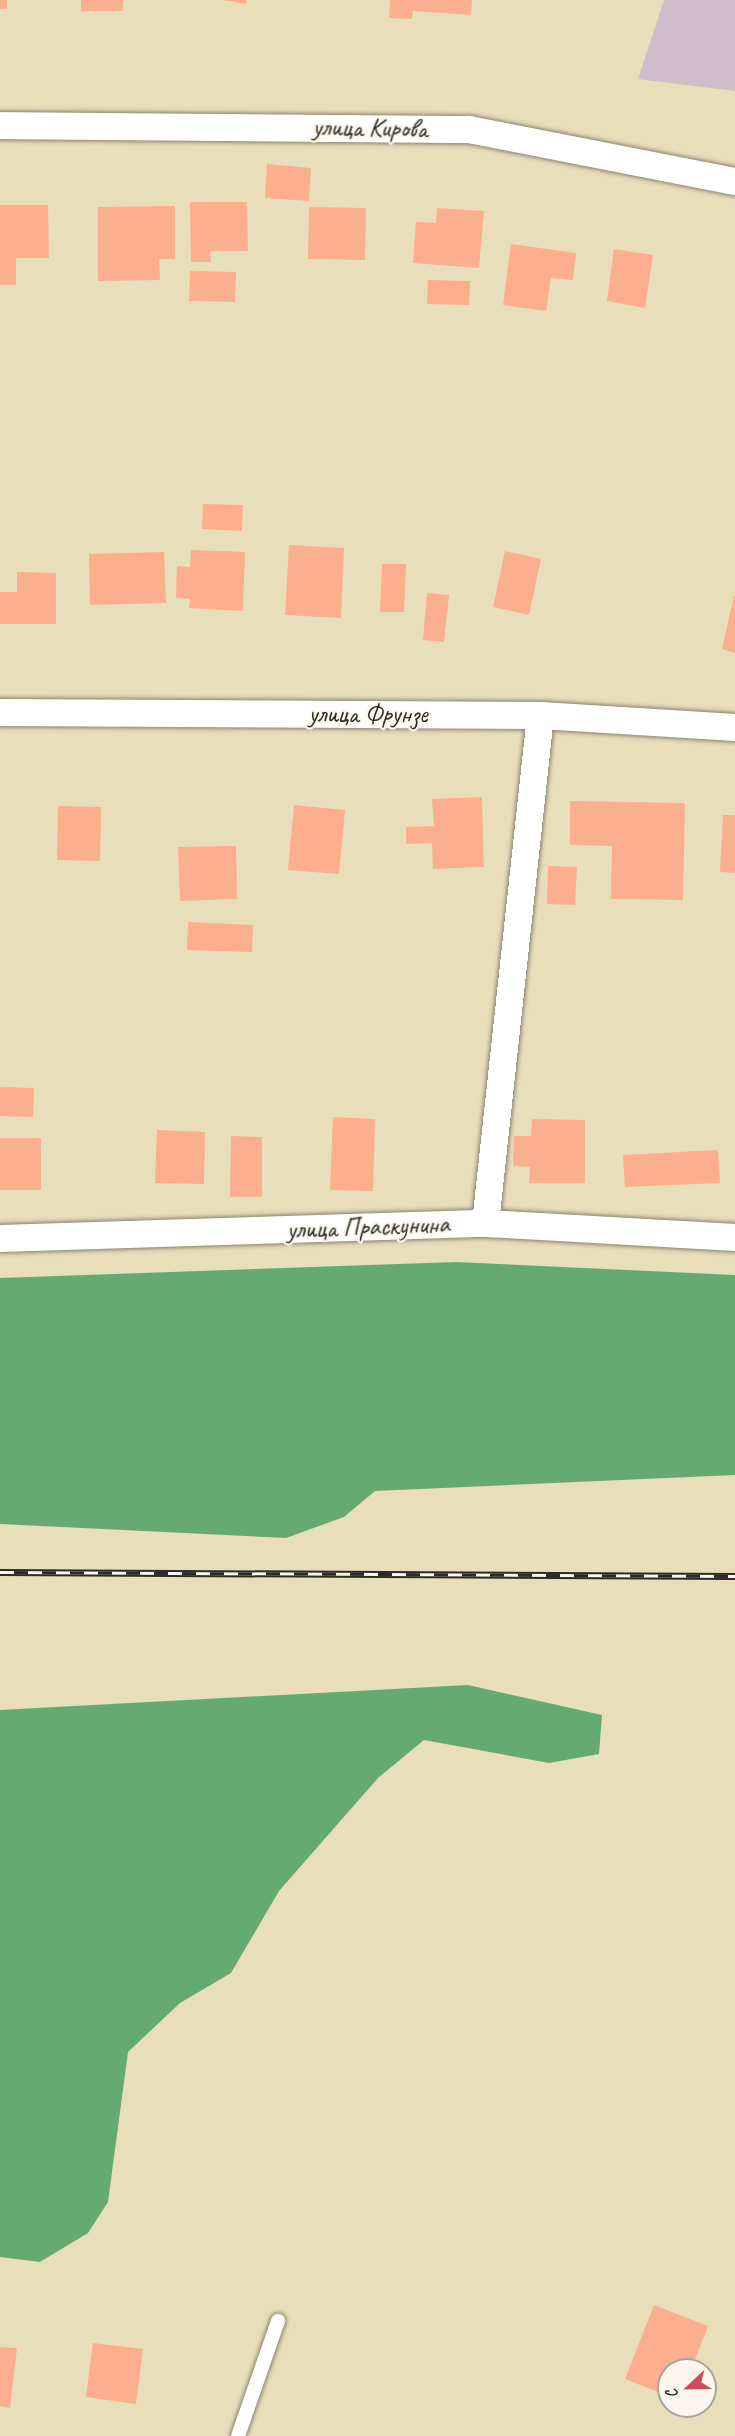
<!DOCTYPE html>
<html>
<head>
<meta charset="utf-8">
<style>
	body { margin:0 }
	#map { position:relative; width:735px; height:2436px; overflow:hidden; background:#e9deba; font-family:Caveat,sans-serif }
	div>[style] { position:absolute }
	.industrial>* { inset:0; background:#d1bdc9 }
	.forest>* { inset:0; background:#65ab71 }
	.building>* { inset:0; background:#fbaf8f }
	.roads { filter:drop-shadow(0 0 2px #8a8472) drop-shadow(0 0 2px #8a8472) }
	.service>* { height:14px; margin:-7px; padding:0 7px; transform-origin:7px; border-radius:7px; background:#fff }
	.minor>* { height:27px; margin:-13.5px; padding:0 13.5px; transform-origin:13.5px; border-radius:13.5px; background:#fff }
	.rail>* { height:7px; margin-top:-3.5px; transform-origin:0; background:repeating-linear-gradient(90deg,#fbf7ec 0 14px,#2b2b2b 0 28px); box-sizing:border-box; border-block:2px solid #2b2b2b }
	span { translate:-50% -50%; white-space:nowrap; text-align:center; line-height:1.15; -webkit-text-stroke:4.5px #fbf7ec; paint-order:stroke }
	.street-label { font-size:26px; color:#2b2b2b }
	.north { position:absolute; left:657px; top:2358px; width:60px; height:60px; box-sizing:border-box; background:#fbf7ec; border:2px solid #a8a59f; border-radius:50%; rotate:248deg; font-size:16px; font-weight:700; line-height:24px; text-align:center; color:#2b2b2b }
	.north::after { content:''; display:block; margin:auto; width:21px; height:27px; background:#d1495b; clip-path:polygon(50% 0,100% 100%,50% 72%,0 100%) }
</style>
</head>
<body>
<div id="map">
	<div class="industrial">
		<div style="clip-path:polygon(664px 0,735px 0,735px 91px,638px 79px)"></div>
	</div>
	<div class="forest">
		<div style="clip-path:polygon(456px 1262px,735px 1275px,735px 1475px,375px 1491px,344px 1517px,286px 1538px,0 1524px,0 1278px)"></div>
		<div style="clip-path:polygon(468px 1685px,602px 1715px,599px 1754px,549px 1763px,424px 1740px,378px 1778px,279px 1891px,231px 1973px,180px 2003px,128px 2052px,108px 2202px,88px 2233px,40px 2262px,0 2257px,0 1710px)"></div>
	</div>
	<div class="building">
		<div style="clip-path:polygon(0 0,7px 0,7px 9px,0 9px)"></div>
		<div style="clip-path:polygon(81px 0,123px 0,123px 11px,81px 11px)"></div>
		<div style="clip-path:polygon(223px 0,247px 0,246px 4px)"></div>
		<div style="clip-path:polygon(390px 0,472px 0,471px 15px,413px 11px,412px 19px,389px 18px)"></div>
		<div style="clip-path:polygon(267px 164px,311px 168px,309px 201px,265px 198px)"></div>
		<div style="clip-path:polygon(190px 202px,247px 202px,248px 251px,210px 251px,211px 262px,191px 262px)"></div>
		<div style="clip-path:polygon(0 205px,48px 205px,49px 258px,16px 258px,16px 285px,0 285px)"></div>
		<div style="clip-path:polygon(175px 206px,175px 259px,159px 259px,160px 280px,98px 281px,98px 207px)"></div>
		<div style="clip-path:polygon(309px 207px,366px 208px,365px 260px,308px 259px)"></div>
		<div style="clip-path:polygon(437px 208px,484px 211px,479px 268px,413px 263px,416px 222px,436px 223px)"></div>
		<div style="clip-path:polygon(511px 244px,576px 253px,573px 280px,551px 278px,546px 311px,503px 305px)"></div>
		<div style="clip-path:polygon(614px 249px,653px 255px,645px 308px,607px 301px)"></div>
		<div style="clip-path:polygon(190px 271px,236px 272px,235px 302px,189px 301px)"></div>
		<div style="clip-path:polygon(428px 280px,470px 281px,469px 305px,427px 304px)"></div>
		<div style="clip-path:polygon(203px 504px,243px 505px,242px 531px,202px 529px)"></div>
		<div style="clip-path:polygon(289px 545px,344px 548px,341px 618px,285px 615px)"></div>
		<div style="clip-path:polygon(191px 550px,245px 552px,243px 611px,189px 608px,190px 599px,176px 598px,177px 566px,190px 567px)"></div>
		<div style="clip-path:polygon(505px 551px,541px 559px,529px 615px,493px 607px)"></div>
		<div style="clip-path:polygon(164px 552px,166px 603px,90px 605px,89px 554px)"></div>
		<div style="clip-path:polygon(382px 564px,406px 564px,404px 612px,380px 612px)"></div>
		<div style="clip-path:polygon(17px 572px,56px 573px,56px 624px,0 624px,0 592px,17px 592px)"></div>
		<div style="clip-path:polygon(427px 593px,449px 595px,444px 642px,423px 640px)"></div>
		<div style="clip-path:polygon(734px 596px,735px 596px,735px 653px,722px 649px)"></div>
		<div style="clip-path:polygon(482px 797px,484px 867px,433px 869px,432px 843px,406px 844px,406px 827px,434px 826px,432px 799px)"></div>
		<div style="clip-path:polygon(570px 801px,685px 803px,683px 900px,611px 899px,612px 846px,570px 845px)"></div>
		<div style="clip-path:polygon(294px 805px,345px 810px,339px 874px,288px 870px)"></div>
		<div style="clip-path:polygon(58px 806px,101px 807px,100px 861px,57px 860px)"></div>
		<div style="clip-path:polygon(723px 815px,735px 815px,735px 873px,720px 872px)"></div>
		<div style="clip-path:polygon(236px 846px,237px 899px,180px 901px,178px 847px)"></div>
		<div style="clip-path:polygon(548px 866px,577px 867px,575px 905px,547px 904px)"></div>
		<div style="clip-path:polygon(188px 922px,253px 925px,252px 952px,187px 950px)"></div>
		<div style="clip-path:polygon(0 1087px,34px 1088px,33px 1117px,0 1116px)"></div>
		<div style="clip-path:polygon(333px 1117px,375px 1119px,373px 1191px,330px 1190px)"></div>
		<div style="clip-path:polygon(532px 1119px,585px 1120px,585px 1183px,529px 1183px,530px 1167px,513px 1166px,514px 1136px,531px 1136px)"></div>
		<div style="clip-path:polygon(157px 1130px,205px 1132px,204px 1184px,155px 1183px)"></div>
		<div style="clip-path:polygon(231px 1136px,262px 1137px,262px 1197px,230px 1197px)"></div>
		<div style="clip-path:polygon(0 1138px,41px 1138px,41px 1190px,0 1190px)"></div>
		<div style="clip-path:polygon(718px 1150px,720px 1183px,625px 1187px,623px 1155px)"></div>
		<div style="clip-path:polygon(654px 2305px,708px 2326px,691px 2370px,669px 2370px,663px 2394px,625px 2379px)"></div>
		<div style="clip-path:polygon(93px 2343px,143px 2349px,136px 2404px,86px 2397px)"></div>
		<div style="clip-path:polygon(0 2347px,17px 2348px,10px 2408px,0 2406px)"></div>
	</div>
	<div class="roads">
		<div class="service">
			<div style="left:238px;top:2436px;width:122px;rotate:-70.8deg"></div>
		</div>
		<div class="minor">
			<div style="left:0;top:125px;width:469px;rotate:0.5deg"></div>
			<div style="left:469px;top:129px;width:271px;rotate:11.1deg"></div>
			<div style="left:0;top:712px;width:540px;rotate:0.32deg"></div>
			<div style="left:540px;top:715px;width:195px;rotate:3.5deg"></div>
			<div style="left:485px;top:1223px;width:511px;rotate:-83.82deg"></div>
			<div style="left:0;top:1238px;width:485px;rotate:-1.8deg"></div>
			<div style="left:485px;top:1223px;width:250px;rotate:3.2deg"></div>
		</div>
	</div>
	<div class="rail">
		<div style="left:0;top:1572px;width:735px;rotate:0.31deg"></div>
	</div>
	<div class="street-label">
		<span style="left:370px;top:128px;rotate:1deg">улица Кирова</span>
		<span style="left:368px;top:714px">улица Фрунзе</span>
		<span style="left:368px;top:1227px;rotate:-2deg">улица Праскунина</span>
	</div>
	<div class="north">С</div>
</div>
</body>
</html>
